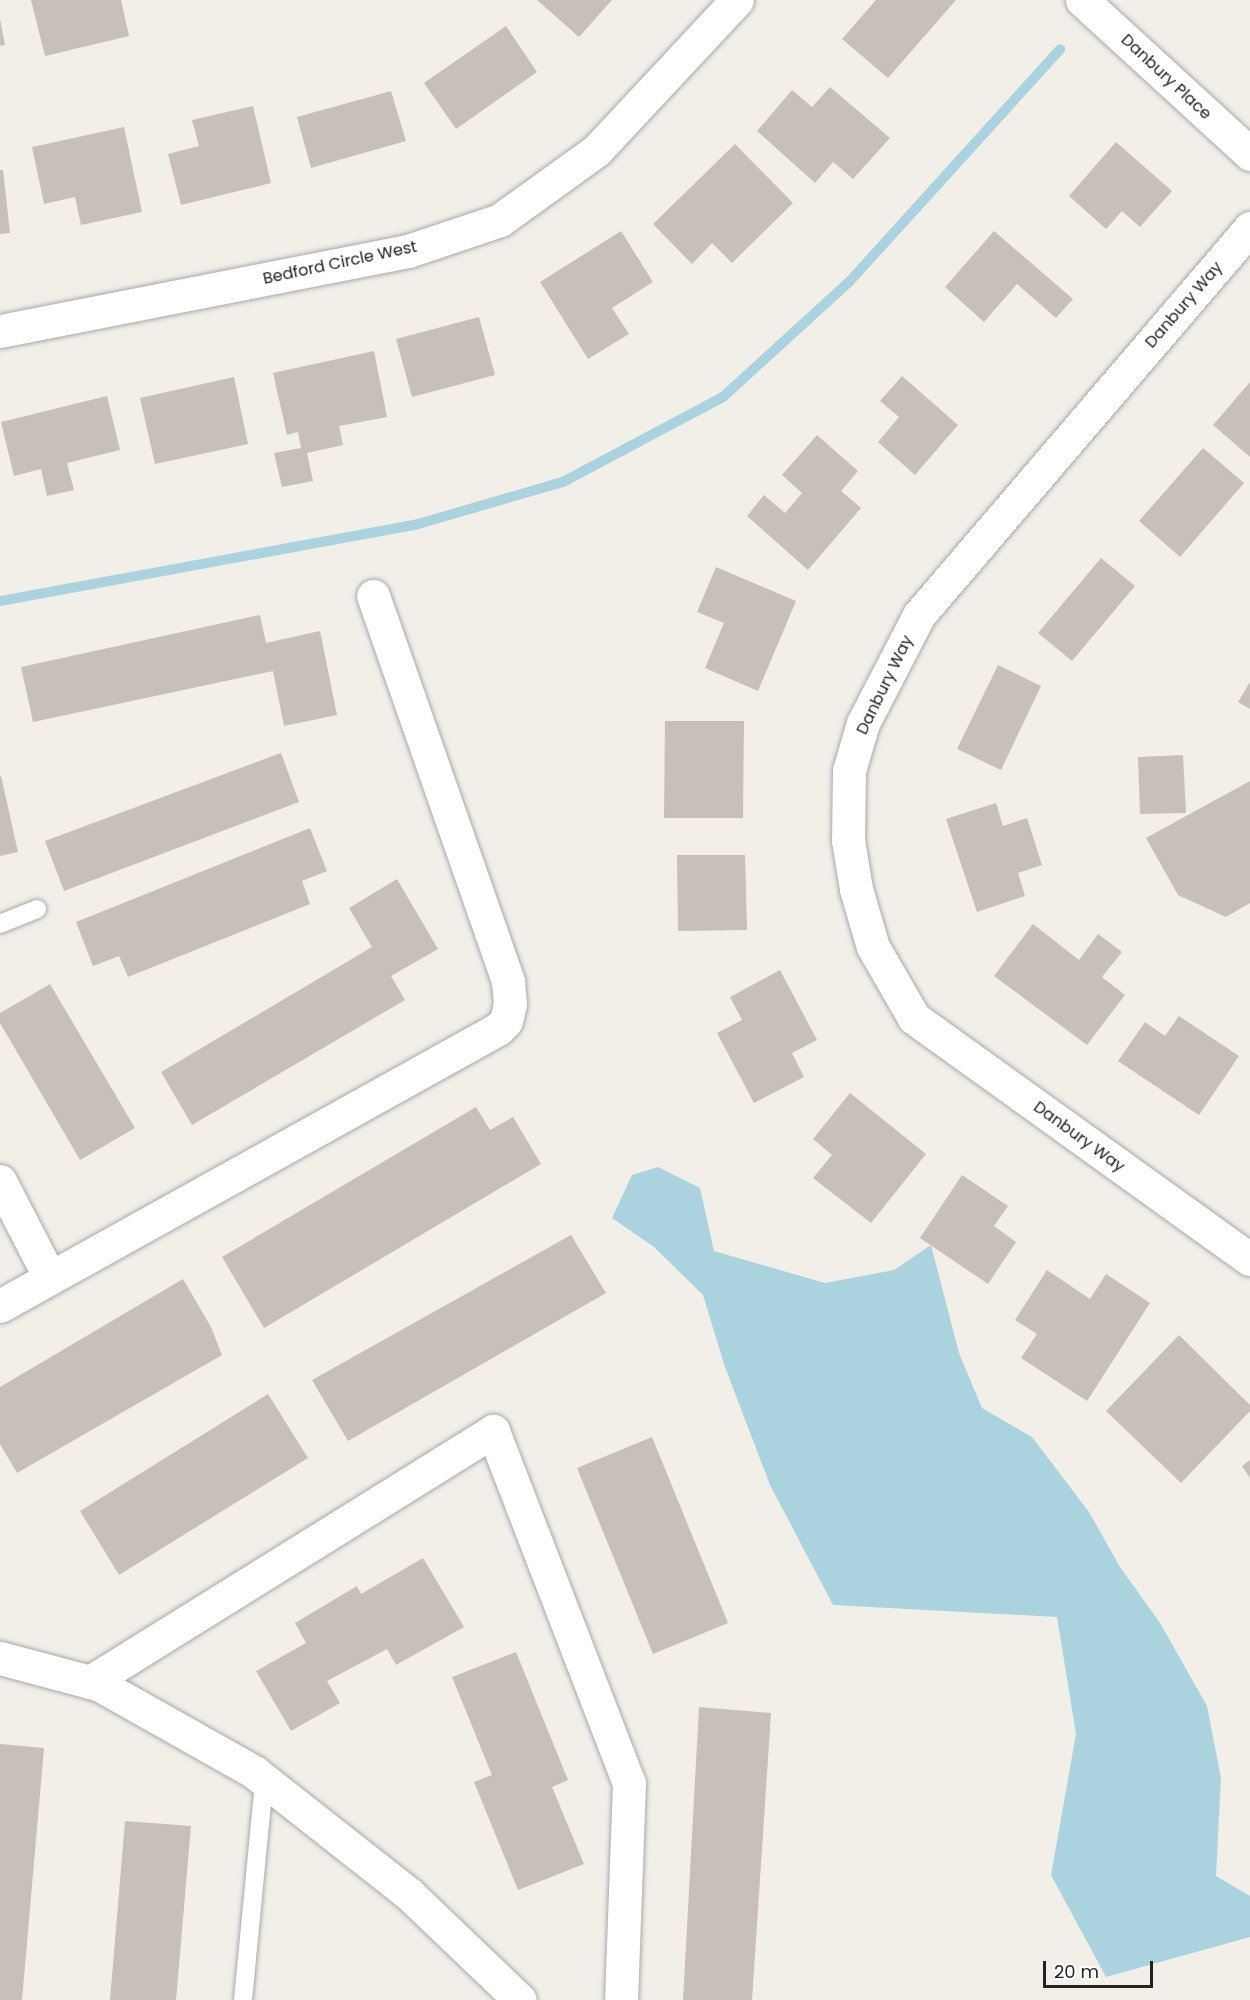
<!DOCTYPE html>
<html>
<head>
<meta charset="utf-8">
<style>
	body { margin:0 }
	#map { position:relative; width:1250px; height:2000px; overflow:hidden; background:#f2efe9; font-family:Poppins,sans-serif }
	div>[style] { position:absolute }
	.water>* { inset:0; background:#aad3df }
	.stream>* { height:10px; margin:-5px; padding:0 5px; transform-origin:5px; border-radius:5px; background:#aad3df }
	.building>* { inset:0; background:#c7bfb8 }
	.roads { filter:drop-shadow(0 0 2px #a9a9a9) drop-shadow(0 0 2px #a9a9a9) }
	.lane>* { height:18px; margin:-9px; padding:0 9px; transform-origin:9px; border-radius:9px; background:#fff }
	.street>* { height:33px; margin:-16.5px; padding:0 16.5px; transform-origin:16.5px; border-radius:16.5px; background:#fff }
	span { translate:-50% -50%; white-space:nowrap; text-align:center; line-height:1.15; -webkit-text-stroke:6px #fff; paint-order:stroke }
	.street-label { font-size:16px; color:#222 }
	.scale { position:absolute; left:1043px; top:1961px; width:110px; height:27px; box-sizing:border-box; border:3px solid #222; border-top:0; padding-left:8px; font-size:18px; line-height:21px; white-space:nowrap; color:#222; -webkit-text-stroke:4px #fff; paint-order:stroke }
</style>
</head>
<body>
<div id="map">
	<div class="water">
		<div style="clip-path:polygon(658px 1167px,700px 1188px,714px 1251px,825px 1283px,894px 1270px,931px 1245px,959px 1353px,982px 1408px,1032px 1437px,1089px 1512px,1120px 1567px,1160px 1623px,1207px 1706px,1221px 1778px,1216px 1876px,1250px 1896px,1250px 1937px,1106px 1977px,1051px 1875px,1076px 1734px,1057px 1617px,833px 1605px,770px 1485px,725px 1367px,703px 1295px,654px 1247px,612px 1218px,632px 1175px)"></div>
	</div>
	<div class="stream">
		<div style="left:0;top:601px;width:425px;rotate:-10.4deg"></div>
		<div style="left:418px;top:524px;width:151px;rotate:-16.2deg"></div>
		<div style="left:563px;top:482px;width:181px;rotate:-28deg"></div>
		<div style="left:723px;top:397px;width:172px;rotate:-42.4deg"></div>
		<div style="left:850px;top:281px;width:313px;rotate:-47.8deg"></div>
	</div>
	<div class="building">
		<div style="clip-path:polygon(31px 0,121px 0,129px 36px,45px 56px)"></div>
		<div style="clip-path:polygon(537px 0,612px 0,579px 37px)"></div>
		<div style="clip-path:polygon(876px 0,956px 0,888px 78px,842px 39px)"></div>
		<div style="clip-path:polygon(0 19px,5px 45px,0 46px)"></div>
		<div style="clip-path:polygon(506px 26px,537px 72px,456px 129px,424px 83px)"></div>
		<div style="clip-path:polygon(830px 87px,890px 138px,853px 179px,833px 162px,815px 183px,757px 131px,792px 90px,812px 107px)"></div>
		<div style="clip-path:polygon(391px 91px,406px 141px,311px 168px,297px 117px)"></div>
		<div style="clip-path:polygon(253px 106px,271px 183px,181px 205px,168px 154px,199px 146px,192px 120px)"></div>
		<div style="clip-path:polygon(124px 127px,142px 212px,81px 225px,75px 197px,44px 204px,32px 147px)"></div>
		<div style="clip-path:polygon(1116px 142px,1172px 191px,1140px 227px,1122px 211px,1106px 229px,1069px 196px)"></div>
		<div style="clip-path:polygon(735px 144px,793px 203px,732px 263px,712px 243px,692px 264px,653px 224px)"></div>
		<div style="clip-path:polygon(0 170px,3px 170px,10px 233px,0 234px)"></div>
		<div style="clip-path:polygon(621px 231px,653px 282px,612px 308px,629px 334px,588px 359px,540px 282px)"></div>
		<div style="clip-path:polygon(994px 231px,1073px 299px,1056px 318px,1017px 284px,984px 322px,945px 287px)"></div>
		<div style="clip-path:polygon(479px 317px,495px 375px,412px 397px,396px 339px)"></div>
		<div style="clip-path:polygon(374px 351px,387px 417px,339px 426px,343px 445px,307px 453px,313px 481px,282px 487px,274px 453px,301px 448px,298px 432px,287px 435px,273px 373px)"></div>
		<div style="clip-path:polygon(902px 376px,958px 425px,915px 475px,878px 442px,899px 417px,880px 401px)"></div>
		<div style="clip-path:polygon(234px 377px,248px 444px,155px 464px,140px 398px)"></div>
		<div style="clip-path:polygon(1250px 382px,1250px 457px,1213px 425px)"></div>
		<div style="clip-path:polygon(107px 396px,120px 450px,67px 463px,74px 490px,47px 496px,41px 469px,14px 476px,1px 422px)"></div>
		<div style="clip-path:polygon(817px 435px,858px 471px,841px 491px,861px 508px,808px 570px,747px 516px,764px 495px,785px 513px,802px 493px,782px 475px)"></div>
		<div style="clip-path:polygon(1203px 448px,1244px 483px,1180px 557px,1139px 521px)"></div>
		<div style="clip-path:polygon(1101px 558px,1135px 586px,1072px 661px,1038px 633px)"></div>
		<div style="clip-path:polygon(716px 567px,796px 601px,758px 691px,705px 668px,724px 623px,697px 612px)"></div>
		<div style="clip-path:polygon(260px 615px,266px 643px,320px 631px,337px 715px,284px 726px,273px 671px,33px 722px,21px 667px)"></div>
		<div style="clip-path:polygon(998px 665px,1041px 686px,1001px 770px,957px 749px)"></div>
		<div style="clip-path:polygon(1250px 682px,1250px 709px,1238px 702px)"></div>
		<div style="clip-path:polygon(665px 721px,744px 721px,743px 818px,664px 818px)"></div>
		<div style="clip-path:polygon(281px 753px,299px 802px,64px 891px,45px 841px)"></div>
		<div style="clip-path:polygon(1183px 755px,1186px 813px,1140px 814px,1138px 757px)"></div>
		<div style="clip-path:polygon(1px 776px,18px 852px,0 856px,0 777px)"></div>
		<div style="clip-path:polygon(1250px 781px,1250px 903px,1226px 917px,1178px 895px,1146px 838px)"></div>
		<div style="clip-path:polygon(996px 803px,1003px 826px,1027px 818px,1042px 865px,1018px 873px,1025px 896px,977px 912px,946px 819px)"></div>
		<div style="clip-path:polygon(310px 828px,327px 871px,302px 881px,310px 904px,128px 977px,119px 956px,93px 966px,76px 922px)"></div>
		<div style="clip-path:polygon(677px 855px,745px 855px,747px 930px,678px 931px)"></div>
		<div style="clip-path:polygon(397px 879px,438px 949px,391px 976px,405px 1000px,192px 1125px,161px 1072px,372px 947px,349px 908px)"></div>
		<div style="clip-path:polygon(1033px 924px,1079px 960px,1098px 934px,1122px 952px,1102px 977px,1125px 995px,1087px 1045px,994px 976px)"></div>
		<div style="clip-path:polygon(780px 970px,817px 1040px,792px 1053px,804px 1077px,754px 1103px,717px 1033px,742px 1020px,730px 997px)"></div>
		<div style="clip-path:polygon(50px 984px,135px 1128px,80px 1160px,0 1023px,0 1013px)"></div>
		<div style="clip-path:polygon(1179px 1016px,1239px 1056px,1199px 1115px,1118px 1061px,1145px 1022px,1165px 1036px)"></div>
		<div style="clip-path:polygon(850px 1093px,926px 1154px,871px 1223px,813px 1178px,832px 1155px,813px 1139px)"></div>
		<div style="clip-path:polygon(476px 1107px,490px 1130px,513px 1117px,541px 1164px,264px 1328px,222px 1257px)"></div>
		<div style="clip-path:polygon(962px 1175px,1008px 1206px,994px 1226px,1016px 1242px,988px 1284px,920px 1238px)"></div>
		<div style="clip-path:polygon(571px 1235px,606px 1293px,348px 1441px,312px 1380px)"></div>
		<div style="clip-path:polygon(1047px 1270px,1090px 1299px,1106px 1274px,1150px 1303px,1087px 1401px,1021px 1358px,1037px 1334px,1015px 1320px)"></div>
		<div style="clip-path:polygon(183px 1279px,211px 1327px,222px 1355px,17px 1473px,0 1444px,0 1387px)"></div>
		<div style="clip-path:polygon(1179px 1335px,1250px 1405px,1250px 1411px,1181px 1483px,1106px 1411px)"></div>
		<div style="clip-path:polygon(268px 1394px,308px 1458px,119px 1575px,80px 1511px)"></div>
		<div style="clip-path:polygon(652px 1437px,728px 1623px,653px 1654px,577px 1468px)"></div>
		<div style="clip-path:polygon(1250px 1460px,1250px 1478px,1242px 1466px)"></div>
		<div style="clip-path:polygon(423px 1558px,464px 1627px,396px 1665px,387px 1649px,327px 1681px,340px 1703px,291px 1731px,256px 1671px,306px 1643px,295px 1623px,357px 1586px,361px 1594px)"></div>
		<div style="clip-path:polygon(516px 1652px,568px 1780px,552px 1787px,584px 1864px,518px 1890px,474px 1782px,492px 1775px,452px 1677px)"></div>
		<div style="clip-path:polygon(699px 1707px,771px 1713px,752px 2000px,683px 2000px)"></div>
		<div style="clip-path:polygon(0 1744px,44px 1748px,22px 2000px,0 2000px)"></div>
		<div style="clip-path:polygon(125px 1821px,191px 1826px,176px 2000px,110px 2000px)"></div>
	</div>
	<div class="roads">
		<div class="lane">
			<div style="left:0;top:924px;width:40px;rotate:-22deg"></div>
			<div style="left:243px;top:2000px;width:221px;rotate:-84.5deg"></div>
		</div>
		<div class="street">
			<div style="left:1082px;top:0;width:228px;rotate:42.5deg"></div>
			<div style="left:1250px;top:228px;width:509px;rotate:130.54deg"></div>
			<div style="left:919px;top:615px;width:122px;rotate:117.4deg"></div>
			<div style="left:863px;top:723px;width:50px;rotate:106.3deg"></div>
			<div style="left:849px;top:771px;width:69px;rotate:90.8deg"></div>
			<div style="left:848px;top:840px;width:50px;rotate:80.7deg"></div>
			<div style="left:856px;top:889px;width:60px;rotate:73.7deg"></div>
			<div style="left:873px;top:947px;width:82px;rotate:60deg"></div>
			<div style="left:914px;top:1018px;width:413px;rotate:35.7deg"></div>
			<div style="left:0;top:331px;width:416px;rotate:-11.1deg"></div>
			<div style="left:408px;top:251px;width:97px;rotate:-18.6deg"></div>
			<div style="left:500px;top:220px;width:120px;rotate:-35.8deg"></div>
			<div style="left:597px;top:150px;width:205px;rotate:-47deg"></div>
			<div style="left:0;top:1181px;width:109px;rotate:62.7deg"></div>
			<div style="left:50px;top:1278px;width:57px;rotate:150.8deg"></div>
			<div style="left:50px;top:1278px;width:513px;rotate:-29.07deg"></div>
			<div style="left:498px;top:1029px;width:11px;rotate:-45deg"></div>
			<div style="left:506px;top:1021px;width:17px;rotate:-77deg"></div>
			<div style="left:510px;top:1004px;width:23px;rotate:-95deg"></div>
			<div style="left:508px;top:981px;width:408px;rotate:-109.3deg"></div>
			<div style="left:0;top:1658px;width:101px;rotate:14.9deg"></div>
			<div style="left:98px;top:1684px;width:179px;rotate:29.4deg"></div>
			<div style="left:254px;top:1772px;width:197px;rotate:38.2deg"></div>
			<div style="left:409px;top:1894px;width:153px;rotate:43.7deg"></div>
			<div style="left:90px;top:1682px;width:475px;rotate:-31.9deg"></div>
			<div style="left:493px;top:1431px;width:377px;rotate:68.9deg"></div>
			<div style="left:629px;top:1783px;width:217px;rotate:92.1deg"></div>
		</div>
	</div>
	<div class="street-label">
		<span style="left:1166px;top:77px;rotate:43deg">Danbury Place</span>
		<span style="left:340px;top:263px;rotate:-12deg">Bedford Circle West</span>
		<span style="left:1184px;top:305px;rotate:-49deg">Danbury Way</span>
		<span style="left:885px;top:685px;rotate:-64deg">Danbury Way</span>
		<span style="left:1079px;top:1137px;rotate:36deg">Danbury Way</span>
	</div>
	<div class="scale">20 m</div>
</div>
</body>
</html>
